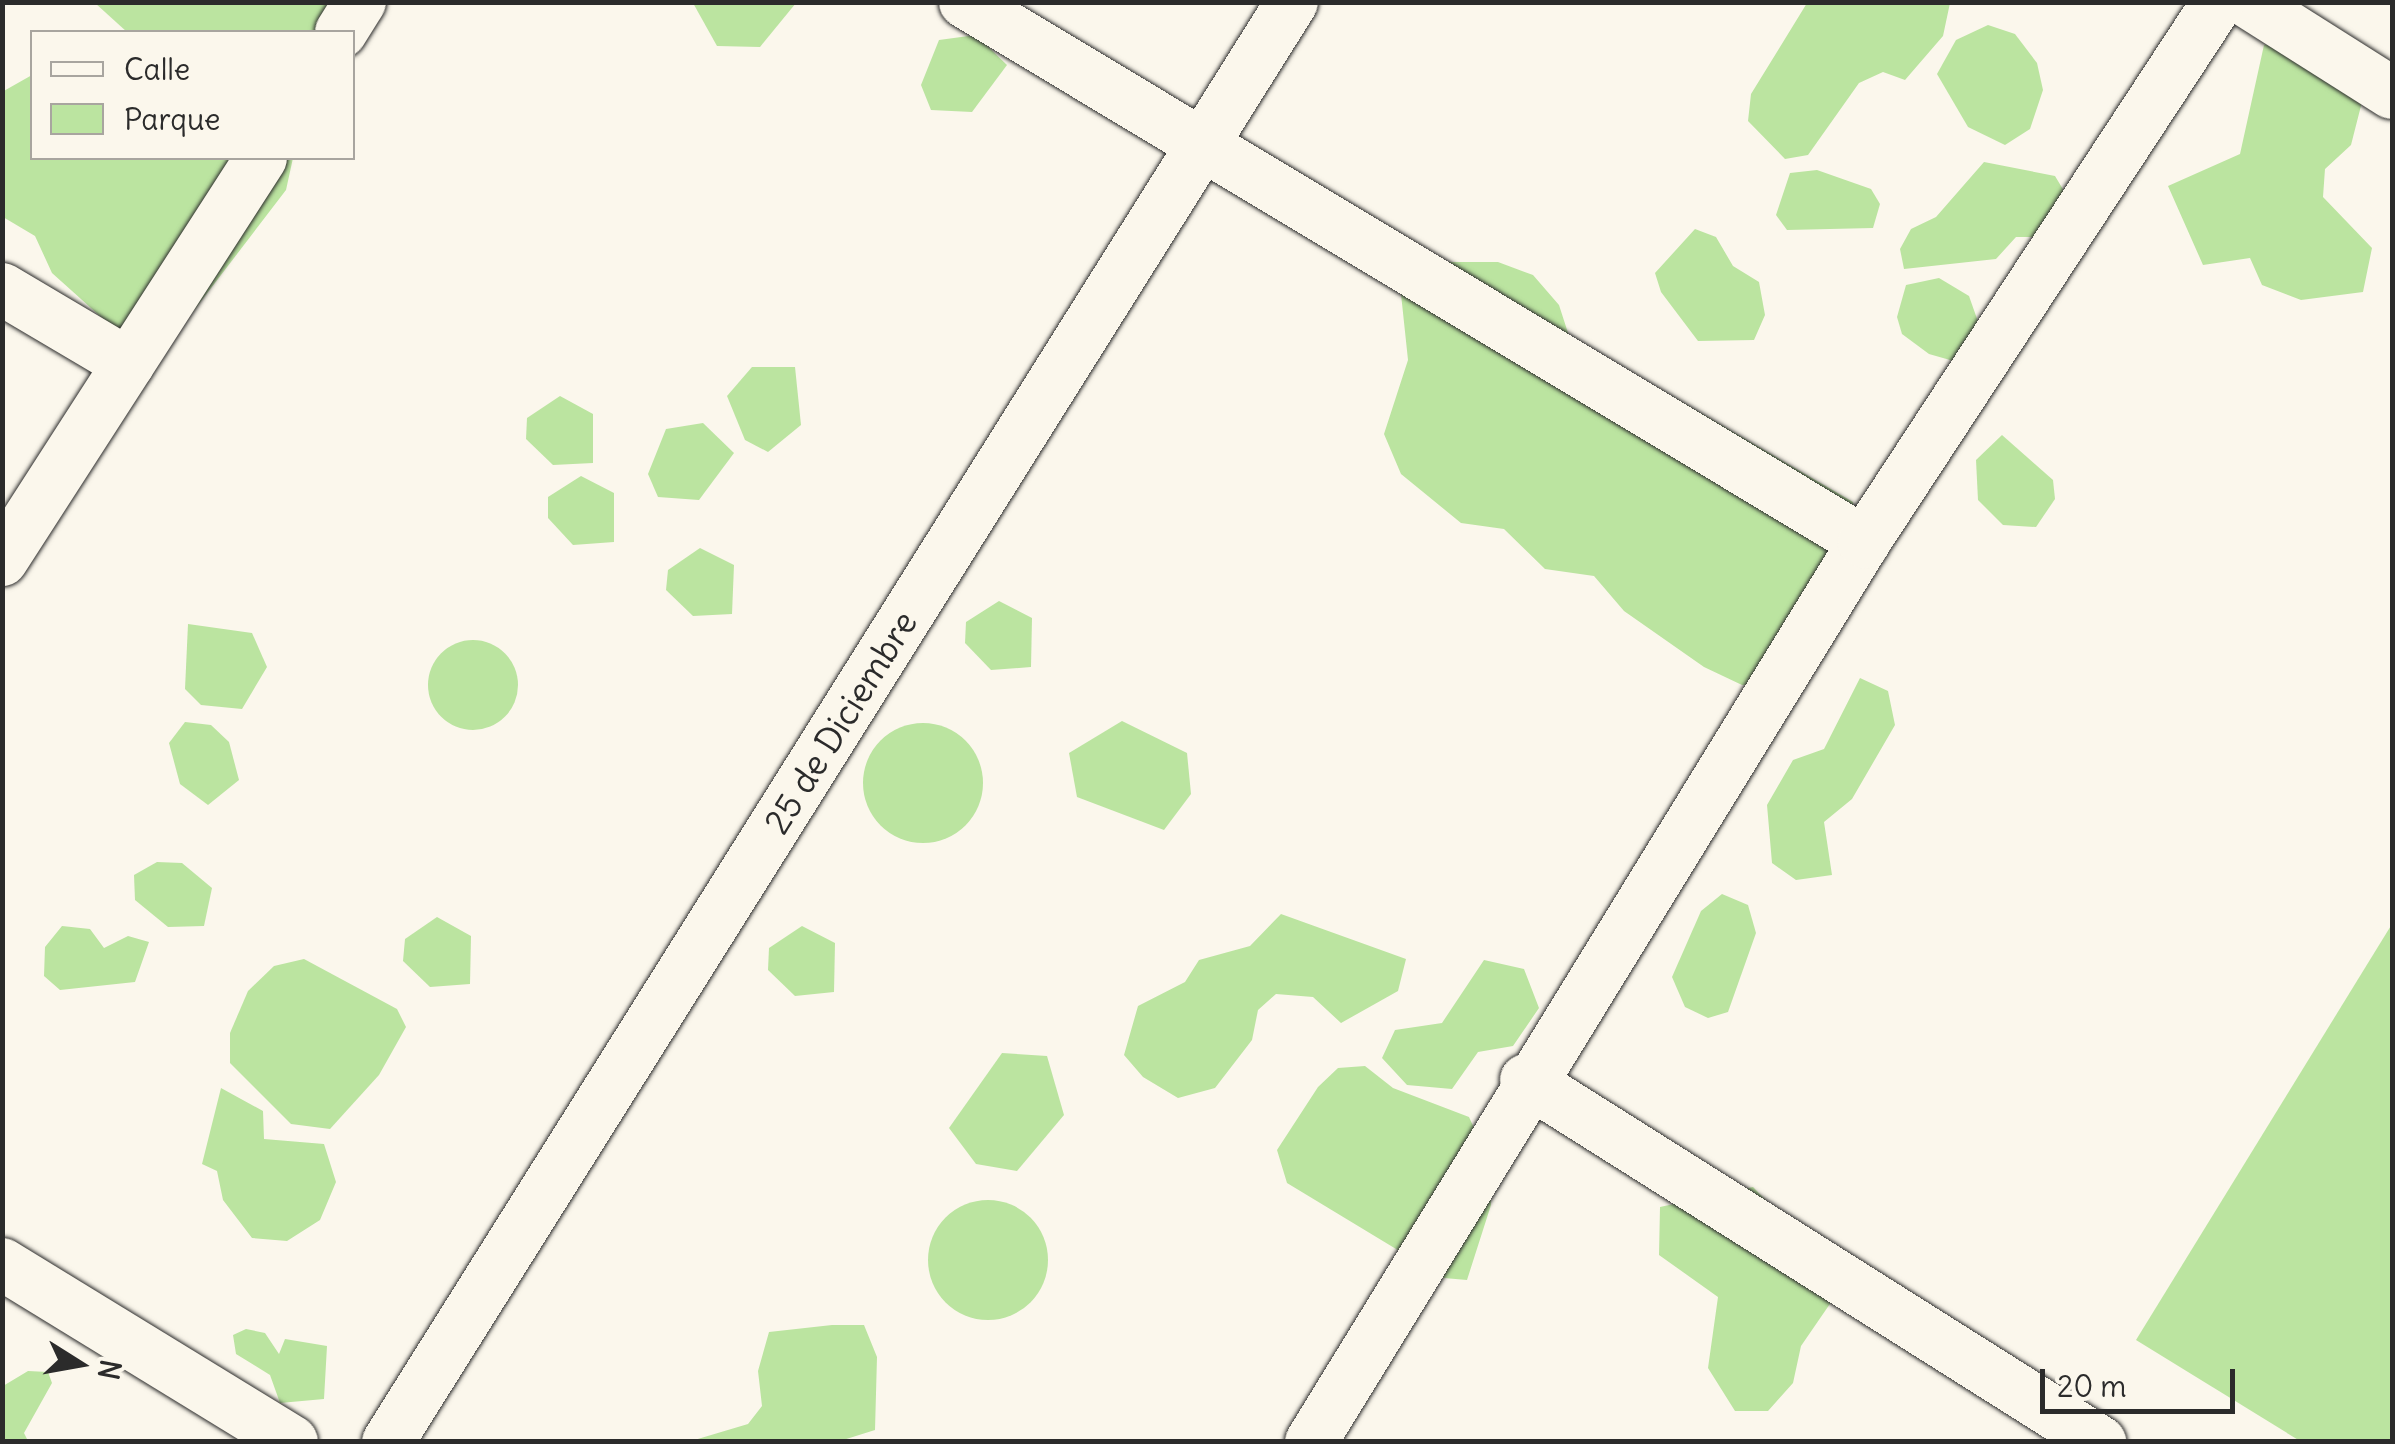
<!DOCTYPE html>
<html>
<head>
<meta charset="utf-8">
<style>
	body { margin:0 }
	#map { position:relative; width:2395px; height:1444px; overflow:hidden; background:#fbf7ec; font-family:Delius,sans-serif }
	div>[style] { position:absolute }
	.green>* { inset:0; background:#bbe4a0 }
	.round { border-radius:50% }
	.roads { filter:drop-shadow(0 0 2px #2b2b2b) drop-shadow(0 0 2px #2b2b2b) }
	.minor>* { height:52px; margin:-26px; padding:0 26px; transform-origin:26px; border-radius:26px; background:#fbf7ec }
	span { translate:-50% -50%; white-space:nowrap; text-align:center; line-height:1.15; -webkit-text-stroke:8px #fbf7ec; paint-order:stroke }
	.street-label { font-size:35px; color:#2b2b2b }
	.frame { position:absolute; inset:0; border:5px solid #2b2b2b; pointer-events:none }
	.legend { position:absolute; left:30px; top:30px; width:325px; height:130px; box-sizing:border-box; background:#fbf7ec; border:2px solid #a8a59f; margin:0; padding:12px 18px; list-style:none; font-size:30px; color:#2b2b2b }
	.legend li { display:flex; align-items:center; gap:20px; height:50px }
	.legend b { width:50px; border:2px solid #a8a59f }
	.north { position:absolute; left:30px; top:1314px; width:100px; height:100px; -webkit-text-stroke:8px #fbf7ec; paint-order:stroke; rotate:101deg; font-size:28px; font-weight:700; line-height:40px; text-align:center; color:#2b2b2b }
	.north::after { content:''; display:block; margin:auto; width:35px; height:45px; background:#2b2b2b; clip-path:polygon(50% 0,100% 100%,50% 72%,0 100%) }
	.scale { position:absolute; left:2040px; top:1369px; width:195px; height:45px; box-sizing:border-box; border:5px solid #2b2b2b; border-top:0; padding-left:12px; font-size:30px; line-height:35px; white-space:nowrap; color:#2b2b2b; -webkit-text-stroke:8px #fbf7ec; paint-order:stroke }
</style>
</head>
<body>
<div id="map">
	<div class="green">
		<div style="clip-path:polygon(95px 3px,342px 3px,322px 32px,127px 32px)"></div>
		<div style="clip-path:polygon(693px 3px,796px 3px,760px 47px,717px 46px)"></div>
		<div style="clip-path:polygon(1807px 3px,1950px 3px,1943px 36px,1905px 80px,1883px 72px,1859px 83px,1808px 155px,1785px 159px,1748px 121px,1751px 94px)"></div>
		<div style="clip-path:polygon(1988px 25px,2015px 34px,2037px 63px,2043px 90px,2030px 129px,2005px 145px,1968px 127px,1937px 74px,1956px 40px)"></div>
		<div style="clip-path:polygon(976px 35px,1007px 65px,972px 112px,931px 110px,921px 85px,939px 40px)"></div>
		<div style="clip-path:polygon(2292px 43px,2364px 94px,2351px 145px,2325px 169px,2323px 197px,2372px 248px,2363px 292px,2301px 300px,2262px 285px,2250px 258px,2203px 265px,2168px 186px,2240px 154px,2264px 45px)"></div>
		<div style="clip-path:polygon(32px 75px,32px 158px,293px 158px,286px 190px,169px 343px,111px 326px,52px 273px,35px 236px,3px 217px,2px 92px)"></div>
		<div style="clip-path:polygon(1984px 162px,2055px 176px,2064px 191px,2040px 237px,2016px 237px,1996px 259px,1904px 269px,1900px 249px,1911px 229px,1936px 217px)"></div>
		<div style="clip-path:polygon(1817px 170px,1871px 189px,1880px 204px,1873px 228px,1787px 230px,1776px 215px,1790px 173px)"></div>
		<div style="clip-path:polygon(1695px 229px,1716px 237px,1733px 266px,1759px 282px,1765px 315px,1754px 340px,1698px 341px,1661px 292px,1655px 273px)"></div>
		<div style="clip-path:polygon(1440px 262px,1498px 262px,1533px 275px,1559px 305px,1569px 336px,1853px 502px,1863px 589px,1801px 680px,1742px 685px,1704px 667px,1624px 611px,1594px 576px,1545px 569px,1504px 529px,1461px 523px,1401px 474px,1384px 434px,1408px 360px,1401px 294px)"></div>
		<div style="clip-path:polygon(1939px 278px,1969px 296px,1982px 333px,1964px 364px,1929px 354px,1902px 334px,1897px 317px,1906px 285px)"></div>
		<div style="clip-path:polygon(752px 367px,795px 367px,801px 425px,768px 452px,745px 440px,727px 396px)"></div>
		<div style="clip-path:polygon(560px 396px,593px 414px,593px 463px,553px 465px,526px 439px,527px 418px)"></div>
		<div style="clip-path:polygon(703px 423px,734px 453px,699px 500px,658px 497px,648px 474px,666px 429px)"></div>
		<div style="clip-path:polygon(2002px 435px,2053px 480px,2055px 499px,2036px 527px,2003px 525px,1978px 500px,1976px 460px)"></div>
		<div style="clip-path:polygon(581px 476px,614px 493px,614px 542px,573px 545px,548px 518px,548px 497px)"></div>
		<div style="clip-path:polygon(700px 548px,734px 565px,732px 614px,693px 616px,666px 590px,668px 570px)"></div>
		<div style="clip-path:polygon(999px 601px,1032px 618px,1031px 667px,991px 670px,965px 643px,966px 622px)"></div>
		<div style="clip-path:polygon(188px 624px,252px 633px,267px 667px,242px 709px,201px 705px,185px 689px)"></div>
		<div class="round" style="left:428px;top:640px;width:90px;height:90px"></div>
		<div style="clip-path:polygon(1860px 678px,1888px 691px,1895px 725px,1852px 799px,1824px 822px,1832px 875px,1796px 880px,1772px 863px,1767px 805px,1793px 760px,1824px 749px)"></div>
		<div style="clip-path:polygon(1122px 721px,1187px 753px,1191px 794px,1164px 830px,1077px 797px,1069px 753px)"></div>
		<div style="clip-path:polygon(185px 722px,211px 725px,229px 742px,239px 780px,208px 805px,180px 784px,169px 743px)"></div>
		<div class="round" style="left:863px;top:723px;width:120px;height:120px"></div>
		<div style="clip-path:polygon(157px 862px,182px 863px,212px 888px,204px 926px,168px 927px,135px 900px,134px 875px)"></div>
		<div style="clip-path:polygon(1722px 894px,1748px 905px,1756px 933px,1728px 1012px,1708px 1018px,1685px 1007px,1672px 977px,1701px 911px)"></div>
		<div style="clip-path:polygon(1281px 914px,1406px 959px,1398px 991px,1341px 1023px,1313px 997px,1276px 994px,1258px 1010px,1252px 1040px,1215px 1088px,1178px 1098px,1143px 1077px,1124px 1055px,1138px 1006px,1185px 982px,1199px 960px,1250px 946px)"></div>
		<div style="clip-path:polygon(437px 917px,471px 936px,470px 984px,430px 987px,403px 961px,405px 939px)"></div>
		<div style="clip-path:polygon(2392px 924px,2392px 1441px,2300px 1441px,2136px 1340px)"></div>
		<div style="clip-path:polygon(62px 926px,90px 929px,104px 948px,128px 936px,149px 942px,135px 982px,60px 990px,44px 976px,45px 947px)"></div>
		<div style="clip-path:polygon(802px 926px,835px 943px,834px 992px,795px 996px,768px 970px,769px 948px)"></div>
		<div style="clip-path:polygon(304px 959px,397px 1009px,406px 1027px,379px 1075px,330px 1129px,291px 1124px,230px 1063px,230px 1033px,248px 991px,274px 966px)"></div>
		<div style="clip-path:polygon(1484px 960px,1524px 969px,1539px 1008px,1513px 1046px,1478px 1052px,1452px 1089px,1407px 1085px,1382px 1058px,1395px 1030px,1442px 1023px)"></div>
		<div style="clip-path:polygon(1002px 1053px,1047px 1056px,1064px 1115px,1017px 1171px,976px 1164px,949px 1128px)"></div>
		<div style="clip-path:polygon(1365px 1066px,1393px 1088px,1469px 1117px,1490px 1163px,1491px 1205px,1467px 1280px,1444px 1278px,1287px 1183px,1277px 1150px,1318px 1087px,1338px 1068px)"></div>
		<div style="clip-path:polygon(221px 1088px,263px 1111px,264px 1139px,324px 1144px,336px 1182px,320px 1220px,287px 1241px,252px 1238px,223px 1200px,217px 1171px,202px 1164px)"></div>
		<div style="clip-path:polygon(1753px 1187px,1791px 1226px,1834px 1298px,1801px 1346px,1793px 1383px,1768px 1411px,1735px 1411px,1708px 1368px,1718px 1297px,1659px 1255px,1660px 1207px)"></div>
		<div class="round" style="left:928px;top:1200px;width:120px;height:120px"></div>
		<div style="clip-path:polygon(832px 1325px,864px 1325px,877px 1357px,875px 1430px,840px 1441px,691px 1441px,748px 1424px,762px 1406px,758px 1371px,769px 1332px)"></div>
		<div style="clip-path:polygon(246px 1329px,265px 1333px,279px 1354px,285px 1339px,327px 1346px,324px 1399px,280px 1403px,270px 1375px,236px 1354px,233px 1335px)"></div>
		<div style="clip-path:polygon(28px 1371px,48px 1372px,52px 1383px,24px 1433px,28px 1441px,3px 1441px,3px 1386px)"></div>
	</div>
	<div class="roads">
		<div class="minor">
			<div style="left:965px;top:2px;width:1049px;rotate:30.99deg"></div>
			<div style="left:2248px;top:2px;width:170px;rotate:32.3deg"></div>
			<div style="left:341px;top:32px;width:36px;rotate:-58deg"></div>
			<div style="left:2px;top:289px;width:147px;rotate:30.6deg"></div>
			<div style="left:2px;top:560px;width:478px;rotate:-57.2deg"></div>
			<div style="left:1526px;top:1080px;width:679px;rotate:32.24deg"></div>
			<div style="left:2px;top:1264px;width:340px;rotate:31.5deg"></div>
			<div style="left:388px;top:1442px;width:1700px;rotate:-57.88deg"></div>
			<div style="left:1311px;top:1442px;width:1056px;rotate:-58.43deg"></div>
			<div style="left:1864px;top:542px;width:646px;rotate:-56.75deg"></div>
		</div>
	</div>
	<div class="street-label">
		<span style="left:840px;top:722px;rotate:-58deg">25 de Diciembre</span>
	</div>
	<div class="frame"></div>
	<ul class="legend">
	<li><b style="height:12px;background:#fbf7ec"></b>Calle</li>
	<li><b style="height:28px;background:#bbe4a0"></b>Parque</li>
	</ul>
	<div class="north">N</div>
	<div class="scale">20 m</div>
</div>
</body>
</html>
